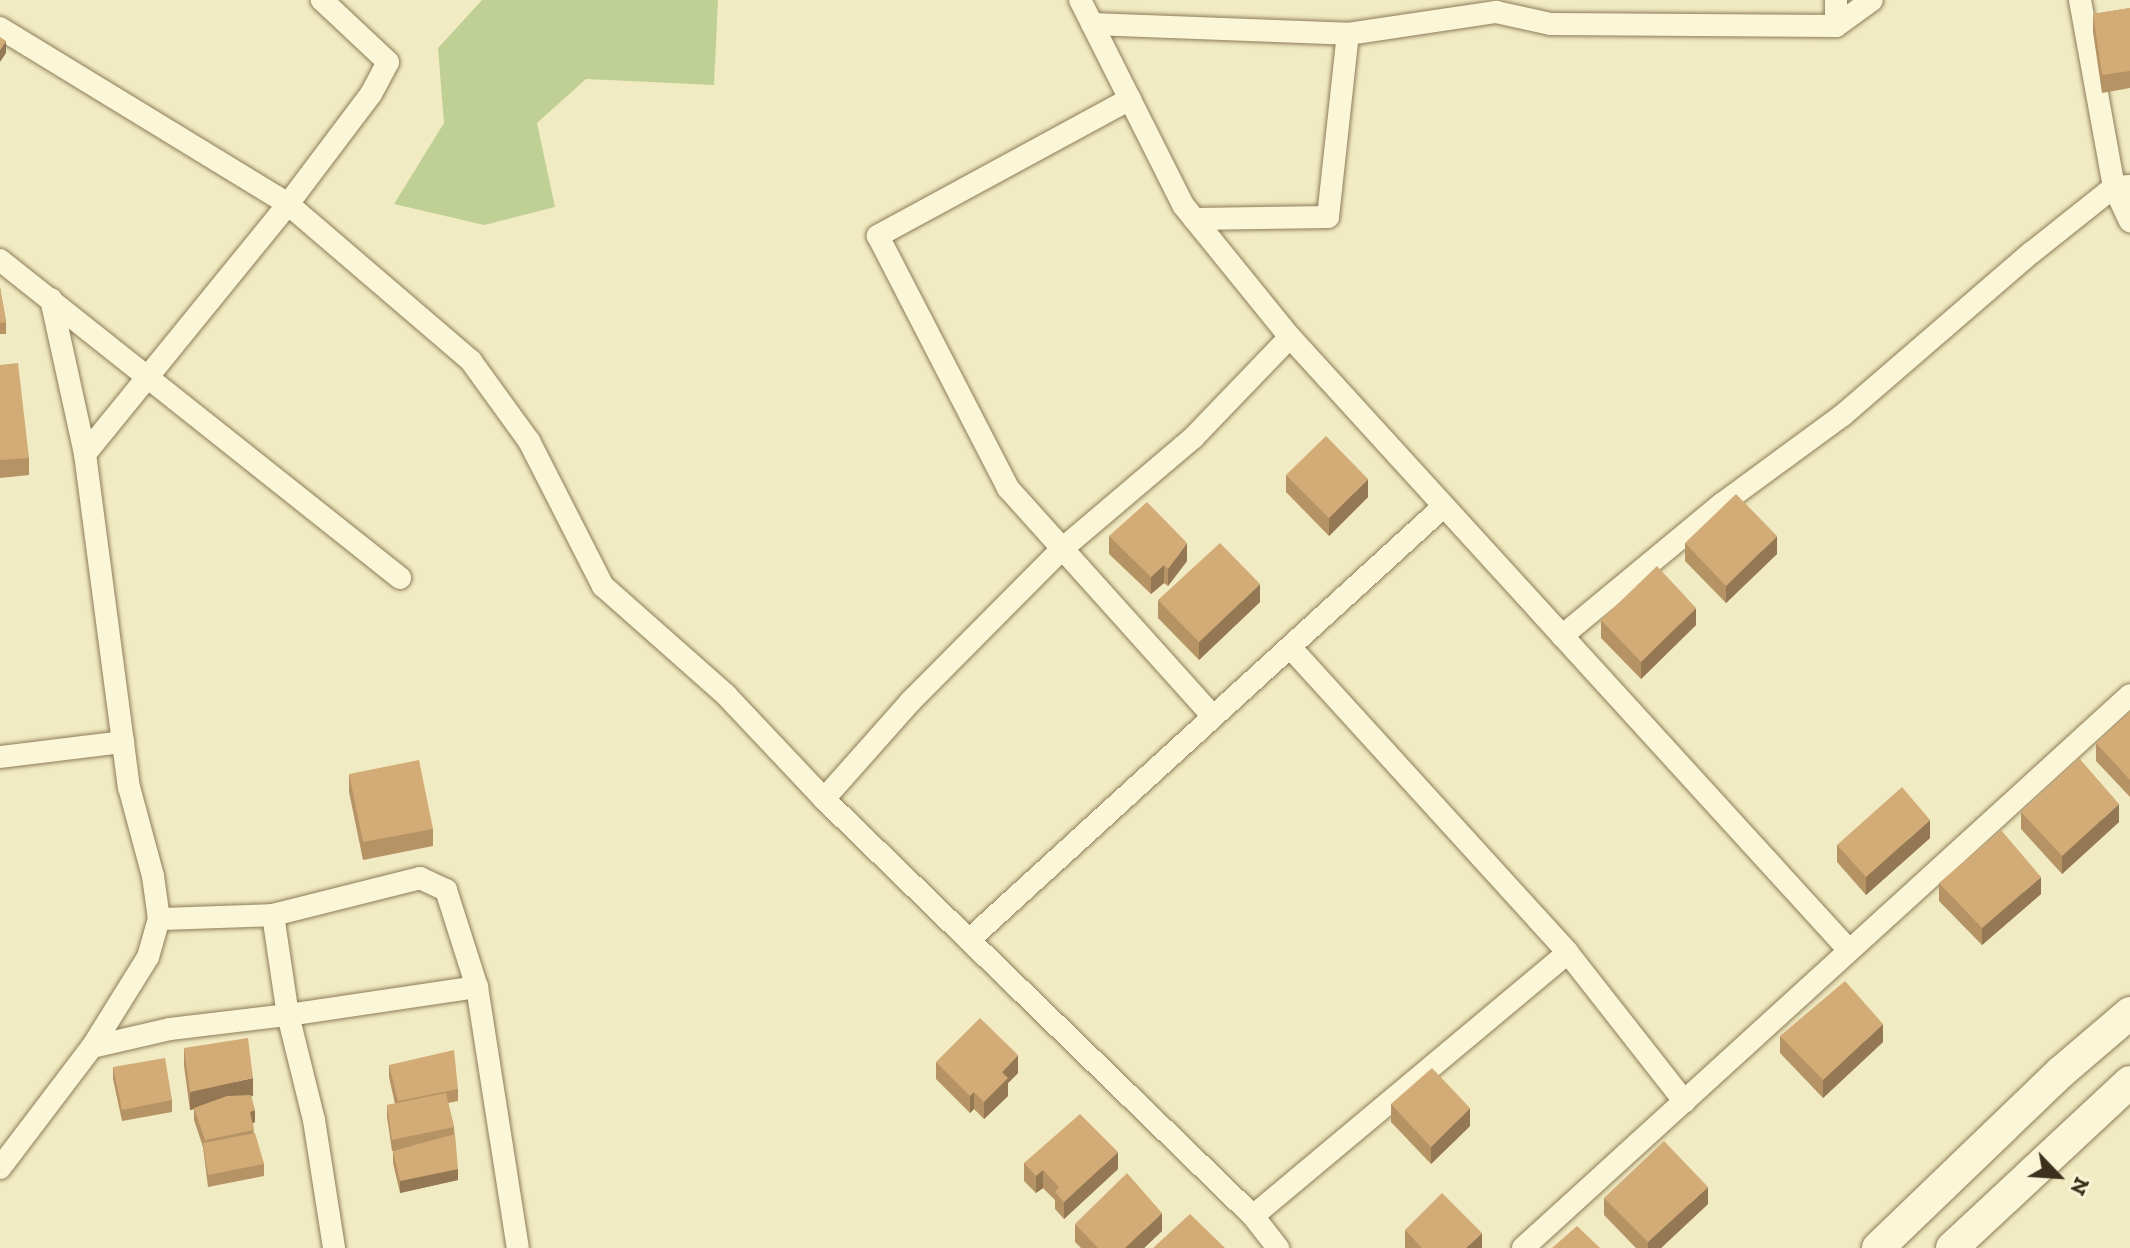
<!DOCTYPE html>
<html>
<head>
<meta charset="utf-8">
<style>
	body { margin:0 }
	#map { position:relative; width:2130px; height:1248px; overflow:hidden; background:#f1ebc3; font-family:"Zilla Slab",serif }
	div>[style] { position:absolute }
	.green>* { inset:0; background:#c0d095 }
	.roads { filter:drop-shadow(0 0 2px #8d7c58) drop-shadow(0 0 2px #8d7c58) }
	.minor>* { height:22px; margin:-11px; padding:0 11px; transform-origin:11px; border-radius:11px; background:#fbf6d7 }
	.secondary>* { height:32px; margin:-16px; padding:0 16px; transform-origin:16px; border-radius:16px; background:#fbf6d7 }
	.wall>* { inset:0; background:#b59365 }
	.shaded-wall>* { inset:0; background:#937853 }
	.building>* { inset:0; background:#d2ab76 }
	span { translate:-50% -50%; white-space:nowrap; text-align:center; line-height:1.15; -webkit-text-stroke:7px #f8f3d3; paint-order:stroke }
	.north { position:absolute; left:2018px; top:1136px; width:80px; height:80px; -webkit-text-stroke:6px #f8f3d3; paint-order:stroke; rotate:115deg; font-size:22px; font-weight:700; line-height:32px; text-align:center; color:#3c311d }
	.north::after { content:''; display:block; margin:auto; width:28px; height:36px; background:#3c311d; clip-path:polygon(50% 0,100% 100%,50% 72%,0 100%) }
</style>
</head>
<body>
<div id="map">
	<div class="green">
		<div style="clip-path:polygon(482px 0,718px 0,714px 85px,586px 79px,537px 123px,555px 207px,484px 225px,394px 204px,444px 123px,438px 48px)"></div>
	</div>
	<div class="roads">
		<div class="minor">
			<div style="left:1080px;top:0;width:229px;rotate:63.3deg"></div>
			<div style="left:1183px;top:205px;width:170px;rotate:51deg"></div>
			<div style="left:1290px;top:337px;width:827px;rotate:47.65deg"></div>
			<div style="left:1836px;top:0;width:26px;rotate:90deg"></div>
			<div style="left:2080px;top:0;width:190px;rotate:79.7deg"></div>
			<div style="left:2114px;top:187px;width:38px;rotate:65deg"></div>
			<div style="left:1092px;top:24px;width:256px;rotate:2.2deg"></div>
			<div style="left:1348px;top:34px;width:150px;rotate:-8.5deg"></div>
			<div style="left:1496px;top:12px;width:56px;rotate:12.3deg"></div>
			<div style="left:1551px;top:24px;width:285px;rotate:0.4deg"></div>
			<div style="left:1836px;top:26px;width:44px;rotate:-35.8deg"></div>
			<div style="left:0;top:28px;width:338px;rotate:31.4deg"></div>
			<div style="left:288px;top:204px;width:241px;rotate:40.6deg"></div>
			<div style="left:471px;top:361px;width:99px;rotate:54.1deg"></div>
			<div style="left:529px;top:441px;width:163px;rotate:63deg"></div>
			<div style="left:603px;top:586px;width:164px;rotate:41.5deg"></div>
			<div style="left:726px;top:695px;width:143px;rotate:46.7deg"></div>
			<div style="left:824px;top:799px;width:598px;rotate:44.19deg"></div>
			<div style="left:1253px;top:1216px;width:41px;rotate:52deg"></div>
			<div style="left:1130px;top:99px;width:287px;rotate:151.5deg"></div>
			<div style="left:878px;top:236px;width:284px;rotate:62.7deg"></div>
			<div style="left:1008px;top:488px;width:305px;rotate:48.1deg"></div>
			<div style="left:1194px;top:219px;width:134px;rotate:-0.9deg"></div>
			<div style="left:1328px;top:217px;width:184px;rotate:-83.8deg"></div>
			<div style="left:0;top:260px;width:511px;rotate:38.48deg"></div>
			<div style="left:51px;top:299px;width:159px;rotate:77.6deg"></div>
			<div style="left:85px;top:454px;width:336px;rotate:82.5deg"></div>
			<div style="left:129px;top:787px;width:92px;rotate:74.9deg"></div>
			<div style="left:153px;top:876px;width:43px;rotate:82.1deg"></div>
			<div style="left:159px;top:919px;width:114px;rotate:-2deg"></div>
			<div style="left:273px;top:915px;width:101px;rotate:81.5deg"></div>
			<div style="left:288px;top:1015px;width:191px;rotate:-8.4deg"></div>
			<div style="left:477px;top:987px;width:264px;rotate:81.1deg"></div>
			<div style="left:85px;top:454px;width:322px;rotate:-50.9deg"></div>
			<div style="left:288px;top:204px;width:138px;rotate:-53deg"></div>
			<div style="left:371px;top:94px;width:36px;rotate:-62deg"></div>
			<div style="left:388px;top:62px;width:91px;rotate:-136.8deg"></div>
			<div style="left:1562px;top:636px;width:209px;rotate:-39.6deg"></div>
			<div style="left:1723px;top:503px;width:149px;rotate:-36.3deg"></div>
			<div style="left:1843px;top:415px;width:248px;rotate:-40.8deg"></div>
			<div style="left:2031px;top:253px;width:106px;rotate:-38.5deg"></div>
			<div style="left:2114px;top:187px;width:16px;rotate:-4deg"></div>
			<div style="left:1290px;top:647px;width:413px;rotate:47.7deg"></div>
			<div style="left:0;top:757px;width:124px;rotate:-7deg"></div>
			<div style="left:824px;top:799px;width:131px;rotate:-48.4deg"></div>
			<div style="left:911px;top:701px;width:214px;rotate:-45.2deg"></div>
			<div style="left:1062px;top:549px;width:172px;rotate:-40.3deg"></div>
			<div style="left:1193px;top:438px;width:140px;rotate:-46.2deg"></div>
			<div style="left:273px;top:915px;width:152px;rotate:-14.1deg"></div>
			<div style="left:420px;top:878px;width:29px;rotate:25deg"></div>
			<div style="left:446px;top:890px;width:102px;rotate:72.3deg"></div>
			<div style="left:970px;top:939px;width:642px;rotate:-42.41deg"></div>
			<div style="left:92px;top:1047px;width:80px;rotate:-13deg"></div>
			<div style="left:170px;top:1029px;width:119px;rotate:-6.8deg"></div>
			<div style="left:288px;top:1015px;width:108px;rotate:76.1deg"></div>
			<div style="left:314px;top:1120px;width:130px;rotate:81.1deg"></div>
			<div style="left:0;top:1168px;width:152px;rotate:-52.8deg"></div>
			<div style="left:92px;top:1047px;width:106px;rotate:-58.1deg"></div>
			<div style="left:148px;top:957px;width:40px;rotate:-74deg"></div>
			<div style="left:1253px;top:1216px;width:410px;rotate:-39.9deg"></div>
			<div style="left:1568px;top:953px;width:189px;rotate:51.9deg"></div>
			<div style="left:1523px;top:1248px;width:821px;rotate:-42.33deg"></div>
		</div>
		<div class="secondary">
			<div style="left:1878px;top:1248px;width:254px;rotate:-43.9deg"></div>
			<div style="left:2061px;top:1072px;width:91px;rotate:-40.5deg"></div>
			<div style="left:1952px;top:1248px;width:243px;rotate:-43deg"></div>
		</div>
	</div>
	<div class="wall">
		<div style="clip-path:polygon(2130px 8px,2130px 88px,2102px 93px,2093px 32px,2093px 14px)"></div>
		<div style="clip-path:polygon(0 287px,6px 322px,6px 334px,0 334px)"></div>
		<div style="clip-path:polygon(0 365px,29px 458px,29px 475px,0 478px)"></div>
		<div style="clip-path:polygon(1286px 475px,1368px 497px,1329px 536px,1286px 492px)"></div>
		<div style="clip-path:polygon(1109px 536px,1187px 561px,1168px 586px,1164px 583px,1151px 594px,1109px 554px)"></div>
		<div style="clip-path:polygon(1685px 543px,1777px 554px,1726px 603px,1685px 561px)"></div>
		<div style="clip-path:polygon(1158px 600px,1260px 602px,1199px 660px,1158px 618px)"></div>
		<div style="clip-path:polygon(1601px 620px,1696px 625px,1641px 679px,1601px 638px)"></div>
		<div style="clip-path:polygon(2130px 712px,2130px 797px,2096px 761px,2096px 743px)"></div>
		<div style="clip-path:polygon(349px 774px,433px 829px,433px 846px,363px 860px,349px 792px)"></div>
		<div style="clip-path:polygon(2021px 812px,2119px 822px,2062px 874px,2021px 829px)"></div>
		<div style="clip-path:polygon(1930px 838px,1866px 895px,1837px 862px,1837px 845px)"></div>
		<div style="clip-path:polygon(1939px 883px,2041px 894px,1982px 945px,1939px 901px)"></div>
		<div style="clip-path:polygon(1780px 1036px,1883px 1042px,1823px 1098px,1780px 1053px)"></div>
		<div style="clip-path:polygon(184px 1048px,253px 1096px,251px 1096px,255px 1122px,253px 1123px,254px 1134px,264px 1164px,264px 1176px,208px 1187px,203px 1147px,194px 1120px,194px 1109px,190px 1110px,184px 1066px)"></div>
		<div style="clip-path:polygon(936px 1062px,1018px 1073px,1008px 1083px,1008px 1096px,984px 1119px,974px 1109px,970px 1113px,936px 1079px)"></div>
		<div style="clip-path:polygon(389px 1065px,458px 1089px,458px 1101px,448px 1103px,454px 1127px,458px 1180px,400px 1193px,393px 1163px,393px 1151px,392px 1151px,387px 1117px,387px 1105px,395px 1104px,389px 1077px)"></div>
		<div style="clip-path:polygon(113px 1067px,172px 1100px,172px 1112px,122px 1121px,113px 1079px)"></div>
		<div style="clip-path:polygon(1391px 1104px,1470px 1126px,1431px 1164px,1391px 1122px)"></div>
		<div style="clip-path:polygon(1024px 1163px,1118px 1169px,1064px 1219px,1055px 1209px,1055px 1200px,1043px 1188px,1036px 1193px,1024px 1181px)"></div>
		<div style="clip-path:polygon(1604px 1198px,1708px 1204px,1661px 1248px,1636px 1248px,1604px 1215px)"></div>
		<div style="clip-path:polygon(1075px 1224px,1162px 1231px,1144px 1248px,1081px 1248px,1075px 1242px)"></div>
		<div style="clip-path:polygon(1405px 1230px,1482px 1248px,1405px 1248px)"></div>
	</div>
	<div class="shaded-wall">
		<div style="clip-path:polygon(6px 41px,6px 53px,0 62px,0 50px)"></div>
		<div style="clip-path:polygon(1368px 479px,1368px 497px,1329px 536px,1329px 518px)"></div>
		<div style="clip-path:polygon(1777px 536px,1777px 554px,1726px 603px,1726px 586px)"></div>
		<div style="clip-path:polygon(1187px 543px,1187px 561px,1168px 586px,1168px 569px)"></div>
		<div style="clip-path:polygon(1164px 565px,1164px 583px,1151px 594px,1151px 577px)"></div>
		<div style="clip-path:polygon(1260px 584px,1260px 602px,1199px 660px,1199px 642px)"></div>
		<div style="clip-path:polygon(1696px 608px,1696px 625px,1641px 679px,1641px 662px)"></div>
		<div style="clip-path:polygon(2119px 804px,2119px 822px,2062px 874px,2062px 856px)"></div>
		<div style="clip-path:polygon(1930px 820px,1930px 838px,1866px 895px,1866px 877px)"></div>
		<div style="clip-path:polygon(2041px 877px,2041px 894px,1982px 945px,1982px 928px)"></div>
		<div style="clip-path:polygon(1883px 1024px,1883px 1042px,1823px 1098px,1823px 1080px)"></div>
		<div style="clip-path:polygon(1018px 1055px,1018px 1073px,1008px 1083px,1008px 1096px,984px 1119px,984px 1102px,1002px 1072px)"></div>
		<div style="clip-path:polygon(253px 1078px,253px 1096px,190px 1110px,190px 1092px)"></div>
		<div style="clip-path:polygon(974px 1092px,974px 1109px,970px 1113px,970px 1096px)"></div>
		<div style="clip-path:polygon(1470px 1108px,1470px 1126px,1431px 1164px,1431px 1147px)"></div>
		<div style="clip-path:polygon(255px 1110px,255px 1122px,250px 1124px,250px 1112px)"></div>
		<div style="clip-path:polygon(1118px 1152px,1118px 1169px,1064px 1219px,1064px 1202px)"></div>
		<div style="clip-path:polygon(458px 1169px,458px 1180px,400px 1193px,400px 1181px)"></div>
		<div style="clip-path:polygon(1043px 1170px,1043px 1188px,1036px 1193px,1036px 1176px)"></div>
		<div style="clip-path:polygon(1708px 1187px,1708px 1204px,1661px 1248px,1648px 1248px,1648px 1242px)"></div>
		<div style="clip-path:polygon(1162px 1213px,1162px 1231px,1144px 1248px,1125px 1248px)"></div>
		<div style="clip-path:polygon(1482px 1233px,1482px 1248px,1466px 1248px)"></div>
	</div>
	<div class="building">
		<div style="clip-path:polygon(2130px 8px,2130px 71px,2102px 75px,2093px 14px)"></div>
		<div style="clip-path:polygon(0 37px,6px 41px,0 50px)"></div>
		<div style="clip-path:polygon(0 287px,6px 322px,0 323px)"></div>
		<div style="clip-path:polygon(18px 363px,29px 458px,0 460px,0 365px)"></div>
		<div style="clip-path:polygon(1326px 436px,1368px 479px,1329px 518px,1286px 475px)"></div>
		<div style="clip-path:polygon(1736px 494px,1777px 536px,1726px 586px,1685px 543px)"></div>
		<div style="clip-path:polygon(1147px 502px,1187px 543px,1168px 569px,1164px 565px,1151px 577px,1109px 536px)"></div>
		<div style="clip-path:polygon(1220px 543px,1260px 584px,1199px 642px,1158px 600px)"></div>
		<div style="clip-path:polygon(1657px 566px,1696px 608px,1641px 662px,1601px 620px)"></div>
		<div style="clip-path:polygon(2130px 712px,2130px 780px,2096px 743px)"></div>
		<div style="clip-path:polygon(2079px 758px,2119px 804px,2062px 856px,2021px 812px)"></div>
		<div style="clip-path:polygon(419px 760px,433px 829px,363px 842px,349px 774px)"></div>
		<div style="clip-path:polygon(1902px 787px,1930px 820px,1866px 877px,1837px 845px)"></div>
		<div style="clip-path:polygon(2001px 830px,2041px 877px,1982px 928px,1939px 883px)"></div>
		<div style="clip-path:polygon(1845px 981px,1883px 1024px,1823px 1080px,1780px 1036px)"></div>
		<div style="clip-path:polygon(980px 1018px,1018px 1055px,1002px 1072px,1008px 1078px,984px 1102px,974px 1092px,970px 1096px,936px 1062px)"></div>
		<div style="clip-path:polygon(248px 1038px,253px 1078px,190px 1092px,184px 1048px)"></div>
		<div style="clip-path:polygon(454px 1050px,458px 1089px,398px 1101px,389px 1065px)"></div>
		<div style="clip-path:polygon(165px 1058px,172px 1100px,122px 1110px,113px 1067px)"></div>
		<div style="clip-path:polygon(1432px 1068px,1470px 1108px,1431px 1147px,1391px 1104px)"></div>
		<div style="clip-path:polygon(446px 1093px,454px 1127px,392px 1140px,387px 1105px)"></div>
		<div style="clip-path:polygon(251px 1095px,255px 1110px,250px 1112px,254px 1130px,205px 1140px,194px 1108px,227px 1096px)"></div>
		<div style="clip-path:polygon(1080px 1114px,1118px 1152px,1064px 1202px,1055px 1192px,1059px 1187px,1043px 1170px,1036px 1176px,1024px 1163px)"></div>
		<div style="clip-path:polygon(255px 1133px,264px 1164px,208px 1175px,203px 1143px)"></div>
		<div style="clip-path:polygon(455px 1134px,458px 1169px,400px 1181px,393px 1151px)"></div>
		<div style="clip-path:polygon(1664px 1141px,1708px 1187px,1648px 1242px,1604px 1198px)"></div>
		<div style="clip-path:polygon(1127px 1173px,1162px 1213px,1125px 1248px,1098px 1248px,1075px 1224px)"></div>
		<div style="clip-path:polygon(1442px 1193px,1482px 1233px,1466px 1248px,1422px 1248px,1405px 1230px)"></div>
		<div style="clip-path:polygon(1190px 1214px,1225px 1248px,1153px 1248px)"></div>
		<div style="clip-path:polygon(1577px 1226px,1600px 1248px,1552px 1248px)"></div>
	</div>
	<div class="north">N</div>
</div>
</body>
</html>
